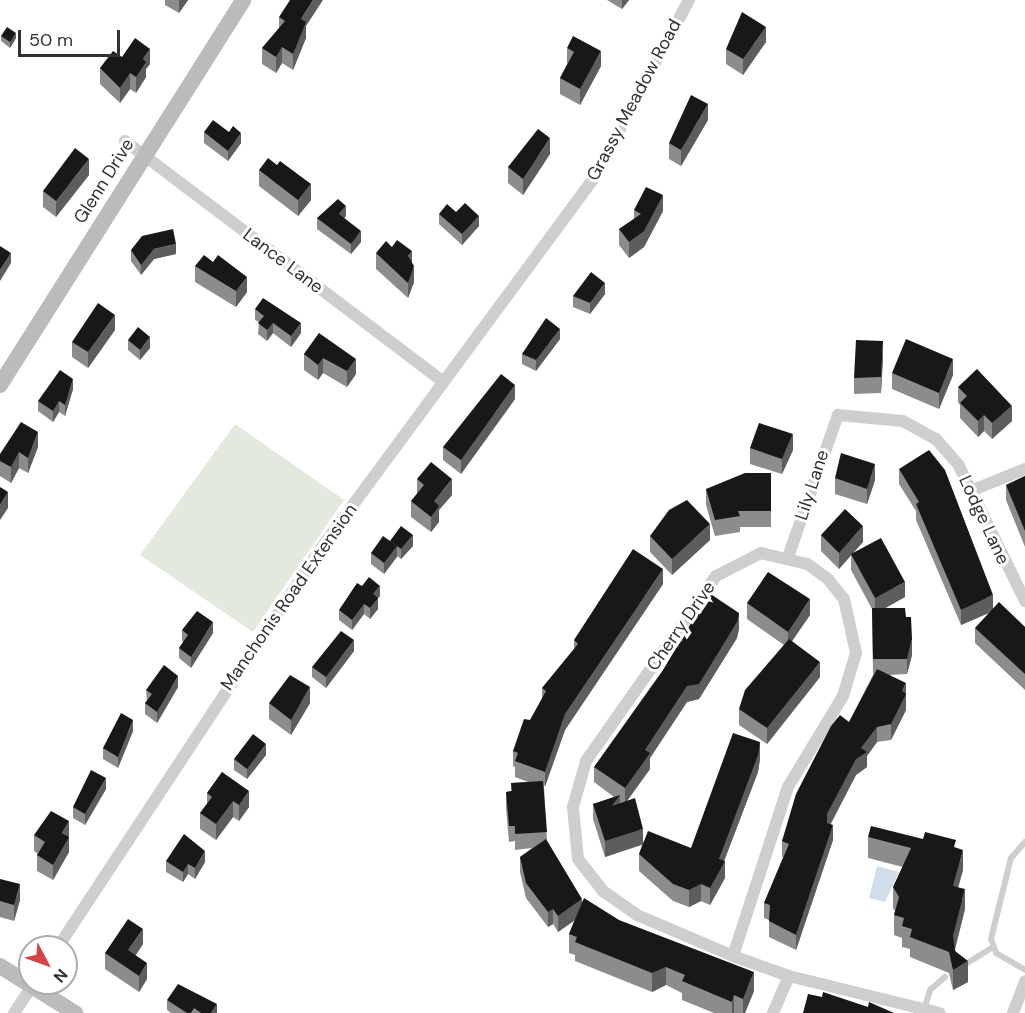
<!DOCTYPE html>
<html>
<head>
<meta charset="utf-8">
<style>
	body { margin:0 }
	#map { position:relative; width:1025px; height:1013px; overflow:hidden; background:#fff; font-family:"DM Sans",sans-serif }
	div>[style] { position:absolute }
	.green>* { inset:0; background:#e3e9de }
	.water>* { inset:0; background:#cfdeea }
	.lane>* { height:6px; margin:-3px; padding:0 3px; transform-origin:3px; border-radius:3px; background:#cecece }
	.street>* { height:12px; margin:-6px; padding:0 6px; transform-origin:6px; border-radius:6px; background:#cecece }
	.secondary>* { height:16px; margin:-8px; padding:0 8px; transform-origin:8px; border-radius:8px; background:#bbb }
	.wall>* { inset:0; background:#8c8c8c }
	.shaded-wall>* { inset:0; background:#5d5d5d }
	.building>* { inset:0; background:#181818 }
	span { translate:-50% -50%; white-space:nowrap; text-align:center; line-height:1.15; -webkit-text-stroke:6px #fff; paint-order:stroke }
	.street-label { font-size:18px; color:#313131 }
	.north { position:absolute; left:18px; top:935px; width:60px; height:60px; box-sizing:border-box; background:#fff; border:2px solid #adadad; border-radius:50%; rotate:131deg; font-size:16px; font-weight:700; line-height:24px; text-align:center; color:#313131 }
	.north::after { content:''; display:block; margin:auto; width:21px; height:27px; background:#d64546; clip-path:polygon(50% 0,100% 100%,50% 72%,0 100%) }
	.scale { position:absolute; left:18px; top:30px; width:102px; height:27px; box-sizing:border-box; border:3px solid #313131; border-top:0; padding-left:8px; font-size:18px; line-height:21px; white-space:nowrap; color:#313131; -webkit-text-stroke:4px #fff; paint-order:stroke }
</style>
</head>
<body>
<div id="map">
	<div class="green">
		<div style="clip-path:polygon(235px 424px,344px 500px,253px 632px,140px 555px)"></div>
	</div>
	<div class="water">
		<div style="clip-path:polygon(877px 866px,899px 872px,885px 902px,869px 898px)"></div>
	</div>
	<div class="lane">
		<div style="left:1025px;top:842px;width:21px;rotate:131deg"></div>
		<div style="left:1011px;top:858px;width:83px;rotate:103.9deg"></div>
		<div style="left:991px;top:939px;width:15px;rotate:70deg"></div>
		<div style="left:996px;top:953px;width:34px;rotate:30deg"></div>
		<div style="left:961px;top:967px;width:36px;rotate:-32deg"></div>
		<div style="left:924px;top:1009px;width:20px;rotate:-72deg"></div>
		<div style="left:930px;top:990px;width:20px;rotate:-41deg"></div>
	</div>
	<div class="street">
		<div style="left:125px;top:141px;width:396px;rotate:37.1deg"></div>
		<div style="left:973px;top:490px;width:56px;rotate:-22deg"></div>
		<div style="left:788px;top:557px;width:151px;rotate:-70.6deg"></div>
		<div style="left:838px;top:415px;width:65px;rotate:5.3deg"></div>
		<div style="left:903px;top:421px;width:38px;rotate:29deg"></div>
		<div style="left:936px;top:439px;width:33px;rotate:49deg"></div>
		<div style="left:958px;top:464px;width:153px;rotate:63.9deg"></div>
		<div style="left:58px;top:947px;width:474px;rotate:-56.6deg"></div>
		<div style="left:319px;top:551px;width:462px;rotate:-53.6deg"></div>
		<div style="left:593px;top:179px;width:203px;rotate:-61.8deg"></div>
		<div style="left:733px;top:956px;width:178px;rotate:-72deg"></div>
		<div style="left:788px;top:787px;width:106px;rotate:-58.9deg"></div>
		<div style="left:843px;top:696px;width:45px;rotate:-73.2deg"></div>
		<div style="left:856px;top:653px;width:55px;rotate:-102.5deg"></div>
		<div style="left:844px;top:599px;width:26px;rotate:-129deg"></div>
		<div style="left:828px;top:579px;width:26px;rotate:-144deg"></div>
		<div style="left:807px;top:564px;width:47px;rotate:-166.6deg"></div>
		<div style="left:761px;top:553px;width:51px;rotate:152.9deg"></div>
		<div style="left:716px;top:576px;width:226px;rotate:125.1deg"></div>
		<div style="left:586px;top:761px;width:48px;rotate:105.8deg"></div>
		<div style="left:573px;top:807px;width:52px;rotate:84.5deg"></div>
		<div style="left:578px;top:859px;width:41px;rotate:52deg"></div>
		<div style="left:603px;top:891px;width:42px;rotate:35.2deg"></div>
		<div style="left:637px;top:915px;width:104px;rotate:23.1deg"></div>
		<div style="left:733px;top:956px;width:59px;rotate:19.7deg"></div>
		<div style="left:789px;top:976px;width:155px;rotate:13.8deg"></div>
		<div style="left:14px;top:1013px;width:36px;rotate:-56deg"></div>
		<div style="left:773px;top:1013px;width:40px;rotate:-66.6deg"></div>
		<div style="left:1013px;top:1013px;width:34px;rotate:-69deg"></div>
	</div>
	<div class="secondary">
		<div style="left:0;top:385px;width:455px;rotate:-57.7deg"></div>
		<div style="left:0;top:966px;width:89px;rotate:32.1deg"></div>
	</div>
	<div class="wall">
		<div style="clip-path:polygon(165px 0,188px 0,179px 13px,165px 5px)"></div>
		<div style="clip-path:polygon(607px 0,629px 0,622px 9px)"></div>
		<div style="clip-path:polygon(279px 17px,306px 26px,306px 38px,293px 70px,282px 63px,276px 73px,262px 64px,262px 48px,279px 28px)"></div>
		<div style="clip-path:polygon(1px 36px,16px 38px,10px 48px,1px 41px)"></div>
		<div style="clip-path:polygon(766px 42px,743px 75px,726px 64px,726px 49px)"></div>
		<div style="clip-path:polygon(567px 48px,601px 66px,580px 105px,560px 94px,560px 78px,567px 64px)"></div>
		<div style="clip-path:polygon(122px 57px,150px 64px,146px 69px,146px 77px,136px 93px,130px 89px,120px 103px,100px 84px,100px 68px)"></div>
		<div style="clip-path:polygon(708px 120px,681px 166px,669px 159px,669px 143px)"></div>
		<div style="clip-path:polygon(204px 132px,241px 143px,228px 161px,204px 143px)"></div>
		<div style="clip-path:polygon(550px 154px,523px 195px,508px 183px,508px 167px)"></div>
		<div style="clip-path:polygon(277px 165px,311px 200px,298px 216px,259px 186px,259px 170px)"></div>
		<div style="clip-path:polygon(89px 175px,56px 217px,43px 207px,43px 191px)"></div>
		<div style="clip-path:polygon(634px 210px,663px 211px,644px 247px,629px 258px,619px 245px,619px 229px,634px 219px)"></div>
		<div style="clip-path:polygon(456px 212px,479px 226px,462px 245px,439px 224px,439px 214px)"></div>
		<div style="clip-path:polygon(346px 216px,344px 218px,361px 242px,351px 254px,317px 229px,317px 218px)"></div>
		<div style="clip-path:polygon(131px 250px,176px 254px,154px 259px,141px 275px,131px 261px)"></div>
		<div style="clip-path:polygon(376px 253px,412px 263px,414px 282px,408px 298px,376px 269px)"></div>
		<div style="clip-path:polygon(213px 262px,247px 292px,236px 307px,195px 282px,195px 266px)"></div>
		<div style="clip-path:polygon(605px 294px,590px 314px,573px 307px,573px 296px)"></div>
		<div style="clip-path:polygon(255px 309px,301px 333px,291px 347px,273px 333px,267px 341px,258px 334px,259px 322px,255px 320px)"></div>
		<div style="clip-path:polygon(115px 330px,88px 368px,72px 357px,72px 342px)"></div>
		<div style="clip-path:polygon(319px 333px,356px 374px,347px 387px,323px 373px,318px 380px,304px 370px,304px 354px)"></div>
		<div style="clip-path:polygon(560px 339px,536px 371px,522px 364px,522px 354px)"></div>
		<div style="clip-path:polygon(128px 340px,150px 348px,140px 360px,128px 350px)"></div>
		<div style="clip-path:polygon(883px 357px,881px 393px,854px 394px,854px 378px)"></div>
		<div style="clip-path:polygon(892px 373px,953px 375px,939px 409px,892px 389px)"></div>
		<div style="clip-path:polygon(958px 387px,1012px 421px,992px 439px,984px 431px,978px 437px,960px 418px,960px 405px,958px 402px)"></div>
		<div style="clip-path:polygon(73px 389px,65px 416px,59px 412px,53px 422px,38px 411px,38px 401px)"></div>
		<div style="clip-path:polygon(515px 399px,461px 474px,443px 460px,443px 447px)"></div>
		<div style="clip-path:polygon(38px 447px,28px 473px,19px 468px,11px 483px,0 476px,0 454px)"></div>
		<div style="clip-path:polygon(750px 448px,793px 450px,782px 474px,750px 464px)"></div>
		<div style="clip-path:polygon(899px 469px,993px 608px,1025px 627px,1025px 690px,975px 643px,975px 628px,989px 613px,961px 625px,916px 520px,916px 511px,899px 484px)"></div>
		<div style="clip-path:polygon(771px 473px,771px 527px,740px 527px,740px 532px,715px 536px,706px 505px,706px 489px)"></div>
		<div style="clip-path:polygon(1025px 476px,1025px 547px,1006px 500px,1006px 485px)"></div>
		<div style="clip-path:polygon(835px 478px,875px 480px,867px 504px,835px 494px)"></div>
		<div style="clip-path:polygon(417px 479px,452px 495px,439px 510px,439px 522px,431px 532px,411px 517px,411px 501px,417px 494px)"></div>
		<div style="clip-path:polygon(821px 535px,863px 542px,853px 553px,905px 597px,885px 608px,906px 617px,912px 655px,907px 674px,889px 675px,906px 694px,906px 710px,891px 740px,877px 742px,867px 756px,867px 767px,856px 775px,831px 824px,833px 840px,796px 950px,769px 937px,769px 920px,764px 918px,764px 903px,783px 857px,782px 857px,782px 841px,849px 722px,873px 675px,872px 609px,851px 570px,851px 555px,839px 569px,821px 551px)"></div>
		<div style="clip-path:polygon(650px 536px,710px 540px,672px 575px,650px 552px)"></div>
		<div style="clip-path:polygon(390px 541px,413px 546px,401px 559px,397px 556px,384px 574px,371px 564px,371px 553px)"></div>
		<div style="clip-path:polygon(663px 584px,565px 730px,544px 787px,547px 841px,582px 901px,754px 991px,745px 1013px,714px 1013px,682px 1000px,682px 993px,666px 985px,652px 992px,575px 961px,575px 955px,569px 953px,569px 934px,574px 921px,558px 932px,553px 924px,548px 927px,526px 898px,520px 872px,520px 857px,532px 848px,515px 850px,515px 841px,509px 842px,506px 808px,506px 792px,511px 791px,511px 783px,528px 782px,515px 777px,515px 767px,513px 766px,513px 751px,542px 699px,542px 688px,574px 649px,574px 640px)"></div>
		<div style="clip-path:polygon(362px 586px,380px 596px,378px 598px,378px 609px,370px 619px,364px 614px,352px 630px,339px 620px,339px 610px)"></div>
		<div style="clip-path:polygon(747px 603px,810px 615px,792px 641px,820px 677px,767px 744px,739px 725px,739px 709px,784px 645px,747px 619px)"></div>
		<div style="clip-path:polygon(739px 629px,737px 638px,699px 699px,687px 702px,650px 758px,650px 769px,626px 801px,643px 842px,691px 848px,760px 759px,758px 772px,724px 861px,725px 878px,710px 905px,701px 901px,689px 907px,673px 901px,639px 871px,639px 854px,642px 845px,605px 857px,593px 819px,593px 804px,614px 797px,594px 782px,594px 767px)"></div>
		<div style="clip-path:polygon(182px 630px,213px 633px,191px 668px,179px 658px,179px 648px,183px 642px,182px 641px)"></div>
		<div style="clip-path:polygon(354px 651px,326px 688px,312px 677px,312px 667px)"></div>
		<div style="clip-path:polygon(178px 687px,157px 723px,145px 714px,145px 703px,147px 701px,146px 690px)"></div>
		<div style="clip-path:polygon(269px 703px,310px 703px,291px 735px,269px 719px)"></div>
		<div style="clip-path:polygon(133px 731px,118px 768px,103px 759px,103px 748px)"></div>
		<div style="clip-path:polygon(266px 755px,247px 779px,234px 770px,234px 759px)"></div>
		<div style="clip-path:polygon(222px 772px,249px 807px,239px 821px,233px 817px,216px 840px,200px 829px,200px 813px,207px 804px,207px 793px)"></div>
		<div style="clip-path:polygon(106px 789px,85px 825px,73px 818px,73px 807px)"></div>
		<div style="clip-path:polygon(34px 835px,69px 836px,69px 852px,53px 880px,37px 871px,37px 855px,38px 854px,34px 851px)"></div>
		<div style="clip-path:polygon(868px 837px,956px 848px,963px 870px,958px 887px,965px 909px,955px 949px,968px 982px,953px 990px,949px 973px,910px 957px,910px 949px,902px 947px,902px 938px,894px 935px,894px 915px,895px 911px,893px 908px,893px 887px,903px 867px,868px 858px)"></div>
		<div style="clip-path:polygon(166px 861px,205px 862px,195px 879px,188px 874px,183px 882px,166px 872px)"></div>
		<div style="clip-path:polygon(0 879px,20px 900px,14px 921px,0 917px)"></div>
		<div style="clip-path:polygon(143px 944px,136px 955px,147px 979px,139px 992px,105px 969px,105px 953px)"></div>
		<div style="clip-path:polygon(167px 1000px,217px 1013px,171px 1013px,167px 1010px)"></div>
	</div>
	<div class="shaded-wall">
		<div style="clip-path:polygon(179px 0,188px 0,179px 13px)"></div>
		<div style="clip-path:polygon(313px 0,323px 0,306px 26px,306px 38px,293px 70px,293px 54px,301px 19px)"></div>
		<div style="clip-path:polygon(622px 0,629px 0,622px 9px)"></div>
		<div style="clip-path:polygon(766px 27px,766px 42px,743px 75px,743px 59px)"></div>
		<div style="clip-path:polygon(16px 33px,16px 38px,10px 48px,10px 42px)"></div>
		<div style="clip-path:polygon(282px 47px,282px 63px,276px 73px,276px 57px)"></div>
		<div style="clip-path:polygon(150px 49px,150px 64px,146px 69px,146px 77px,136px 93px,136px 77px,143px 59px)"></div>
		<div style="clip-path:polygon(601px 51px,601px 66px,580px 105px,580px 89px)"></div>
		<div style="clip-path:polygon(130px 73px,130px 89px,120px 103px,120px 88px)"></div>
		<div style="clip-path:polygon(708px 104px,708px 120px,681px 166px,681px 150px)"></div>
		<div style="clip-path:polygon(241px 133px,241px 143px,228px 161px,228px 151px)"></div>
		<div style="clip-path:polygon(550px 138px,550px 154px,523px 195px,523px 179px)"></div>
		<div style="clip-path:polygon(89px 159px,89px 175px,56px 217px,56px 201px)"></div>
		<div style="clip-path:polygon(311px 184px,311px 200px,298px 216px,298px 200px)"></div>
		<div style="clip-path:polygon(663px 195px,663px 211px,644px 247px,629px 258px,629px 242px)"></div>
		<div style="clip-path:polygon(346px 206px,346px 216px,339px 224px,339px 214px)"></div>
		<div style="clip-path:polygon(479px 216px,479px 226px,462px 245px,462px 234px)"></div>
		<div style="clip-path:polygon(361px 231px,361px 242px,351px 254px,351px 244px)"></div>
		<div style="clip-path:polygon(176px 244px,176px 254px,154px 259px,141px 275px,141px 265px,154px 249px)"></div>
		<div style="clip-path:polygon(412px 251px,412px 266px,408px 256px)"></div>
		<div style="clip-path:polygon(11px 253px,11px 263px,0 281px,0 270px)"></div>
		<div style="clip-path:polygon(414px 266px,414px 282px,408px 298px,408px 283px)"></div>
		<div style="clip-path:polygon(247px 277px,247px 292px,236px 307px,236px 291px)"></div>
		<div style="clip-path:polygon(605px 283px,605px 294px,590px 314px,590px 303px)"></div>
		<div style="clip-path:polygon(115px 315px,115px 330px,88px 368px,88px 352px)"></div>
		<div style="clip-path:polygon(273px 323px,273px 333px,267px 341px,267px 330px)"></div>
		<div style="clip-path:polygon(301px 323px,301px 333px,291px 347px,291px 336px)"></div>
		<div style="clip-path:polygon(560px 329px,560px 339px,536px 371px,536px 360px)"></div>
		<div style="clip-path:polygon(150px 337px,150px 348px,140px 360px,140px 350px)"></div>
		<div style="clip-path:polygon(883px 341px,883px 357px,881px 393px,881px 377px)"></div>
		<div style="clip-path:polygon(323px 358px,323px 373px,318px 380px,318px 365px)"></div>
		<div style="clip-path:polygon(356px 359px,356px 374px,347px 387px,347px 371px)"></div>
		<div style="clip-path:polygon(953px 359px,953px 375px,939px 409px,939px 393px)"></div>
		<div style="clip-path:polygon(73px 379px,73px 389px,65px 416px,65px 405px)"></div>
		<div style="clip-path:polygon(515px 385px,515px 399px,461px 474px,461px 460px)"></div>
		<div style="clip-path:polygon(59px 401px,59px 412px,53px 422px,53px 411px)"></div>
		<div style="clip-path:polygon(1012px 406px,1012px 421px,992px 439px,992px 423px)"></div>
		<div style="clip-path:polygon(984px 415px,984px 431px,978px 437px,978px 421px)"></div>
		<div style="clip-path:polygon(38px 432px,38px 447px,28px 473px,28px 458px)"></div>
		<div style="clip-path:polygon(793px 434px,793px 450px,782px 474px,782px 459px)"></div>
		<div style="clip-path:polygon(19px 452px,19px 468px,11px 483px,11px 467px)"></div>
		<div style="clip-path:polygon(875px 464px,875px 480px,867px 504px,867px 489px)"></div>
		<div style="clip-path:polygon(452px 479px,452px 495px,439px 510px,439px 522px,431px 532px,431px 517px,434px 501px)"></div>
		<div style="clip-path:polygon(8px 492px,8px 508px,0 520px,0 505px)"></div>
		<div style="clip-path:polygon(710px 524px,710px 540px,672px 575px,672px 559px)"></div>
		<div style="clip-path:polygon(863px 526px,863px 542px,839px 569px,839px 553px)"></div>
		<div style="clip-path:polygon(413px 535px,413px 546px,401px 559px,401px 549px)"></div>
		<div style="clip-path:polygon(397px 546px,397px 557px,384px 574px,384px 563px)"></div>
		<div style="clip-path:polygon(663px 569px,663px 584px,565px 730px,545px 787px,545px 772px,565px 714px)"></div>
		<div style="clip-path:polygon(905px 582px,905px 597px,875px 614px,875px 598px)"></div>
		<div style="clip-path:polygon(380px 586px,380px 596px,378px 598px,378px 609px,370px 619px,370px 608px,373px 594px)"></div>
		<div style="clip-path:polygon(993px 595px,993px 611px,961px 625px,961px 610px)"></div>
		<div style="clip-path:polygon(810px 599px,810px 615px,788px 647px,788px 632px)"></div>
		<div style="clip-path:polygon(364px 604px,364px 614px,352px 630px,352px 620px)"></div>
		<div style="clip-path:polygon(739px 613px,739px 629px,737px 638px,699px 699px,687px 702px,650px 758px,650px 769px,625px 804px,625px 788px,645px 750px,687px 686px)"></div>
		<div style="clip-path:polygon(213px 622px,213px 633px,191px 668px,191px 657px)"></div>
		<div style="clip-path:polygon(912px 639px,912px 655px,907px 674px,907px 659px)"></div>
		<div style="clip-path:polygon(354px 640px,354px 651px,326px 688px,326px 677px)"></div>
		<div style="clip-path:polygon(820px 662px,820px 677px,767px 744px,767px 728px)"></div>
		<div style="clip-path:polygon(178px 676px,178px 687px,157px 723px,157px 712px)"></div>
		<div style="clip-path:polygon(906px 683px,906px 710px,891px 740px,891px 724px,902px 691px)"></div>
		<div style="clip-path:polygon(310px 687px,310px 703px,291px 735px,291px 720px)"></div>
		<div style="clip-path:polygon(133px 720px,133px 731px,118px 768px,118px 757px)"></div>
		<div style="clip-path:polygon(877px 727px,877px 742px,867px 756px,867px 767px,856px 775px,827px 830px,827px 814px,861px 748px)"></div>
		<div style="clip-path:polygon(760px 742px,760px 759px,758px 772px,723px 864px,725px 861px,725px 878px,710px 905px,710px 888px,719px 859px)"></div>
		<div style="clip-path:polygon(266px 744px,266px 755px,247px 779px,247px 769px)"></div>
		<div style="clip-path:polygon(106px 778px,106px 789px,85px 825px,85px 814px)"></div>
		<div style="clip-path:polygon(249px 791px,249px 807px,239px 821px,239px 805px)"></div>
		<div style="clip-path:polygon(620px 795px,620px 811px,612px 806px)"></div>
		<div style="clip-path:polygon(233px 801px,233px 817px,216px 840px,216px 824px)"></div>
		<div style="clip-path:polygon(69px 821px,69px 837px,62px 833px)"></div>
		<div style="clip-path:polygon(833px 825px,833px 840px,796px 950px,796px 935px)"></div>
		<div style="clip-path:polygon(643px 829px,643px 844px,605px 857px,605px 841px)"></div>
		<div style="clip-path:polygon(69px 837px,69px 852px,53px 880px,53px 865px)"></div>
		<div style="clip-path:polygon(963px 850px,963px 870px,953px 906px,953px 886px)"></div>
		<div style="clip-path:polygon(205px 851px,205px 862px,195px 879px,195px 868px)"></div>
		<div style="clip-path:polygon(188px 864px,188px 874px,183px 882px,183px 872px)"></div>
		<div style="clip-path:polygon(20px 884px,20px 900px,14px 921px,14px 905px)"></div>
		<div style="clip-path:polygon(701px 884px,701px 901px,689px 907px,689px 890px)"></div>
		<div style="clip-path:polygon(965px 889px,965px 909px,953px 957px,953px 936px)"></div>
		<div style="clip-path:polygon(582px 899px,582px 915px,558px 932px,558px 916px)"></div>
		<div style="clip-path:polygon(553px 909px,553px 924px,548px 927px,548px 912px)"></div>
		<div style="clip-path:polygon(143px 929px,143px 944px,128px 966px,128px 950px)"></div>
		<div style="clip-path:polygon(968px 961px,968px 982px,953px 990px,953px 970px)"></div>
		<div style="clip-path:polygon(147px 963px,147px 979px,139px 992px,139px 976px)"></div>
		<div style="clip-path:polygon(666px 967px,666px 985px,652px 992px,652px 973px)"></div>
		<div style="clip-path:polygon(754px 972px,754px 991px,745px 1013px,743px 1013px,743px 999px)"></div>
		<div style="clip-path:polygon(734px 995px,734px 1013px,732px 1013px,732px 1002px)"></div>
		<div style="clip-path:polygon(217px 1004px,217px 1013px,211px 1013px)"></div>
	</div>
	<div class="building">
		<div style="clip-path:polygon(290px 0,313px 0,301px 19px,306px 22px,293px 54px,282px 47px,276px 57px,262px 48px,285px 21px,279px 17px)"></div>
		<div style="clip-path:polygon(742px 12px,766px 27px,743px 59px,726px 49px)"></div>
		<div style="clip-path:polygon(7px 27px,16px 33px,10px 42px,1px 36px)"></div>
		<div style="clip-path:polygon(573px 36px,601px 51px,580px 89px,560px 78px,574px 52px,567px 48px)"></div>
		<div style="clip-path:polygon(135px 38px,150px 49px,143px 59px,146px 62px,136px 77px,130px 73px,120px 88px,100px 68px,113px 51px,122px 57px)"></div>
		<div style="clip-path:polygon(691px 95px,708px 104px,681px 150px,669px 143px)"></div>
		<div style="clip-path:polygon(213px 120px,229px 132px,233px 126px,241px 133px,228px 151px,204px 132px)"></div>
		<div style="clip-path:polygon(538px 129px,550px 138px,523px 179px,508px 167px)"></div>
		<div style="clip-path:polygon(75px 148px,89px 159px,56px 201px,43px 191px)"></div>
		<div style="clip-path:polygon(268px 158px,277px 165px,280px 161px,311px 184px,298px 200px,259px 170px)"></div>
		<div style="clip-path:polygon(646px 187px,663px 195px,644px 231px,629px 242px,619px 229px,641px 214px,634px 210px)"></div>
		<div style="clip-path:polygon(338px 199px,346px 206px,339px 214px,361px 231px,351px 244px,317px 218px)"></div>
		<div style="clip-path:polygon(465px 203px,479px 216px,462px 234px,439px 214px,447px 204px,456px 212px)"></div>
		<div style="clip-path:polygon(173px 229px,176px 244px,154px 249px,141px 265px,131px 250px,142px 236px)"></div>
		<div style="clip-path:polygon(397px 240px,412px 251px,408px 256px,414px 266px,408px 283px,376px 253px,386px 241px,392px 247px)"></div>
		<div style="clip-path:polygon(0 246px,11px 253px,0 270px)"></div>
		<div style="clip-path:polygon(204px 255px,213px 262px,218px 255px,247px 277px,236px 291px,195px 266px)"></div>
		<div style="clip-path:polygon(591px 272px,605px 283px,590px 303px,573px 296px)"></div>
		<div style="clip-path:polygon(263px 298px,301px 323px,291px 336px,273px 323px,267px 330px,258px 323px,264px 316px,255px 309px)"></div>
		<div style="clip-path:polygon(98px 303px,115px 315px,88px 352px,72px 342px)"></div>
		<div style="clip-path:polygon(546px 318px,560px 329px,536px 360px,522px 354px)"></div>
		<div style="clip-path:polygon(138px 327px,150px 337px,140px 350px,128px 340px)"></div>
		<div style="clip-path:polygon(319px 333px,356px 359px,347px 371px,323px 358px,318px 365px,304px 354px)"></div>
		<div style="clip-path:polygon(906px 339px,953px 359px,939px 393px,892px 373px)"></div>
		<div style="clip-path:polygon(856px 340px,883px 341px,881px 377px,854px 378px)"></div>
		<div style="clip-path:polygon(977px 369px,1012px 406px,992px 423px,984px 415px,978px 421px,960px 403px,967px 396px,958px 387px)"></div>
		<div style="clip-path:polygon(60px 370px,73px 379px,65px 405px,59px 401px,53px 411px,38px 401px)"></div>
		<div style="clip-path:polygon(501px 374px,515px 385px,461px 460px,443px 447px)"></div>
		<div style="clip-path:polygon(21px 422px,38px 432px,28px 458px,19px 452px,11px 467px,0 461px,0 454px)"></div>
		<div style="clip-path:polygon(759px 423px,793px 434px,782px 459px,750px 448px)"></div>
		<div style="clip-path:polygon(929px 450px,945px 470px,993px 595px,961px 610px,916px 504px,919px 502px,899px 469px)"></div>
		<div style="clip-path:polygon(841px 453px,875px 464px,867px 489px,835px 478px)"></div>
		<div style="clip-path:polygon(431px 462px,452px 479px,434px 501px,439px 506px,431px 517px,411px 501px,424px 485px,417px 479px)"></div>
		<div style="clip-path:polygon(745px 473px,771px 473px,771px 511px,738px 511px,740px 516px,715px 520px,706px 489px)"></div>
		<div style="clip-path:polygon(1025px 476px,1025px 531px,1006px 485px)"></div>
		<div style="clip-path:polygon(0 487px,8px 492px,0 505px)"></div>
		<div style="clip-path:polygon(687px 500px,710px 524px,672px 559px,650px 536px,669px 510px)"></div>
		<div style="clip-path:polygon(845px 509px,863px 526px,839px 553px,821px 535px)"></div>
		<div style="clip-path:polygon(401px 526px,413px 535px,401px 549px,390px 541px)"></div>
		<div style="clip-path:polygon(383px 536px,397px 546px,384px 563px,371px 553px)"></div>
		<div style="clip-path:polygon(881px 538px,905px 582px,875px 598px,851px 554px)"></div>
		<div style="clip-path:polygon(633px 549px,663px 569px,565px 714px,545px 772px,515px 761px,518px 753px,513px 751px,524px 719px,530px 720px,546px 691px,542px 688px,578px 644px,574px 640px)"></div>
		<div style="clip-path:polygon(768px 572px,810px 599px,788px 632px,747px 603px)"></div>
		<div style="clip-path:polygon(369px 577px,380px 586px,373px 594px,378px 598px,370px 608px,364px 604px,352px 620px,339px 610px,357px 583px,362px 586px)"></div>
		<div style="clip-path:polygon(709px 593px,739px 613px,737px 622px,699px 684px,687px 686px,645px 750px,650px 753px,625px 788px,594px 767px,663px 670px)"></div>
		<div style="clip-path:polygon(999px 602px,1025px 627px,1025px 674px,975px 628px)"></div>
		<div style="clip-path:polygon(872px 608px,905px 608px,906px 617px,911px 617px,912px 639px,907px 659px,873px 659px)"></div>
		<div style="clip-path:polygon(197px 611px,213px 622px,191px 657px,179px 648px,188px 635px,182px 630px)"></div>
		<div style="clip-path:polygon(341px 631px,354px 640px,326px 677px,312px 667px)"></div>
		<div style="clip-path:polygon(789px 639px,820px 662px,767px 728px,739px 709px,745px 690px)"></div>
		<div style="clip-path:polygon(164px 665px,178px 676px,157px 712px,145px 703px,152px 694px,146px 690px)"></div>
		<div style="clip-path:polygon(877px 669px,906px 683px,902px 691px,906px 694px,891px 724px,877px 727px,861px 748px,867px 752px,856px 759px,827px 814px,827px 823px,833px 825px,796px 935px,769px 921px,770px 905px,764px 903px,789px 844px,782px 841px,796px 794px,831px 726px,840px 715px,849px 722px)"></div>
		<div style="clip-path:polygon(290px 675px,310px 687px,291px 720px,269px 703px)"></div>
		<div style="clip-path:polygon(121px 713px,133px 720px,118px 757px,103px 748px)"></div>
		<div style="clip-path:polygon(733px 733px,760px 742px,758px 755px,719px 859px,725px 861px,710px 888px,701px 884px,689px 890px,673px 884px,639px 854px,648px 831px,691px 848px)"></div>
		<div style="clip-path:polygon(253px 734px,266px 744px,247px 769px,234px 759px)"></div>
		<div style="clip-path:polygon(91px 770px,106px 778px,85px 814px,73px 807px)"></div>
		<div style="clip-path:polygon(222px 772px,249px 791px,239px 805px,233px 801px,216px 824px,200px 813px,212px 797px,207px 793px)"></div>
		<div style="clip-path:polygon(543px 781px,547px 832px,515px 834px,515px 826px,509px 826px,506px 792px,512px 791px,511px 783px)"></div>
		<div style="clip-path:polygon(620px 795px,612px 806px,635px 798px,643px 829px,605px 841px,593px 804px)"></div>
		<div style="clip-path:polygon(51px 811px,69px 821px,62px 833px,69px 837px,53px 865px,37px 855px,45px 842px,34px 835px)"></div>
		<div style="clip-path:polygon(871px 826px,923px 839px,925px 832px,956px 840px,954px 847px,963px 850px,953px 886px,965px 889px,953px 936px,955px 951px,968px 961px,953px 970px,949px 952px,910px 937px,912px 929px,902px 926px,904px 918px,894px 915px,899px 897px,893px 887px,911px 848px,868px 837px)"></div>
		<div style="clip-path:polygon(184px 834px,205px 851px,195px 868px,188px 864px,183px 872px,166px 861px)"></div>
		<div style="clip-path:polygon(546px 839px,582px 899px,558px 916px,553px 909px,548px 912px,526px 883px,520px 857px)"></div>
		<div style="clip-path:polygon(0 879px,20px 884px,14px 905px,0 901px)"></div>
		<div style="clip-path:polygon(584px 898px,619px 920px,754px 972px,743px 999px,734px 995px,732px 1002px,682px 981px,685px 975px,666px 967px,652px 973px,575px 942px,577px 937px,569px 934px)"></div>
		<div style="clip-path:polygon(128px 919px,143px 929px,128px 950px,147px 963px,139px 976px,105px 953px)"></div>
		<div style="clip-path:polygon(178px 984px,217px 1004px,211px 1013px,201px 1013px,194px 1008px,191px 1013px,187px 1013px,167px 1000px)"></div>
		<div style="clip-path:polygon(823px 992px,868px 1007px,869px 1002px,894px 1013px,803px 1013px,808px 994px,822px 997px)"></div>
	</div>
	<div class="street-label">
		<span style="left:634px;top:100px;rotate:-62deg">Grassy Meadow Road</span>
		<span style="left:104px;top:181px;rotate:-58deg">Glenn Drive</span>
		<span style="left:283px;top:261px;rotate:37deg">Lance Lane</span>
		<span style="left:812px;top:485px;rotate:-72deg">Lily Lane</span>
		<span style="left:984px;top:520px;rotate:65deg">Lodge Lane</span>
		<span style="left:289px;top:597px;rotate:-55deg">Manchonis Road Extension</span>
		<span style="left:681px;top:626px;rotate:-55deg">Cherry Drive</span>
	</div>
	<div class="north">N</div>
	<div class="scale">50 m</div>
</div>
</body>
</html>
